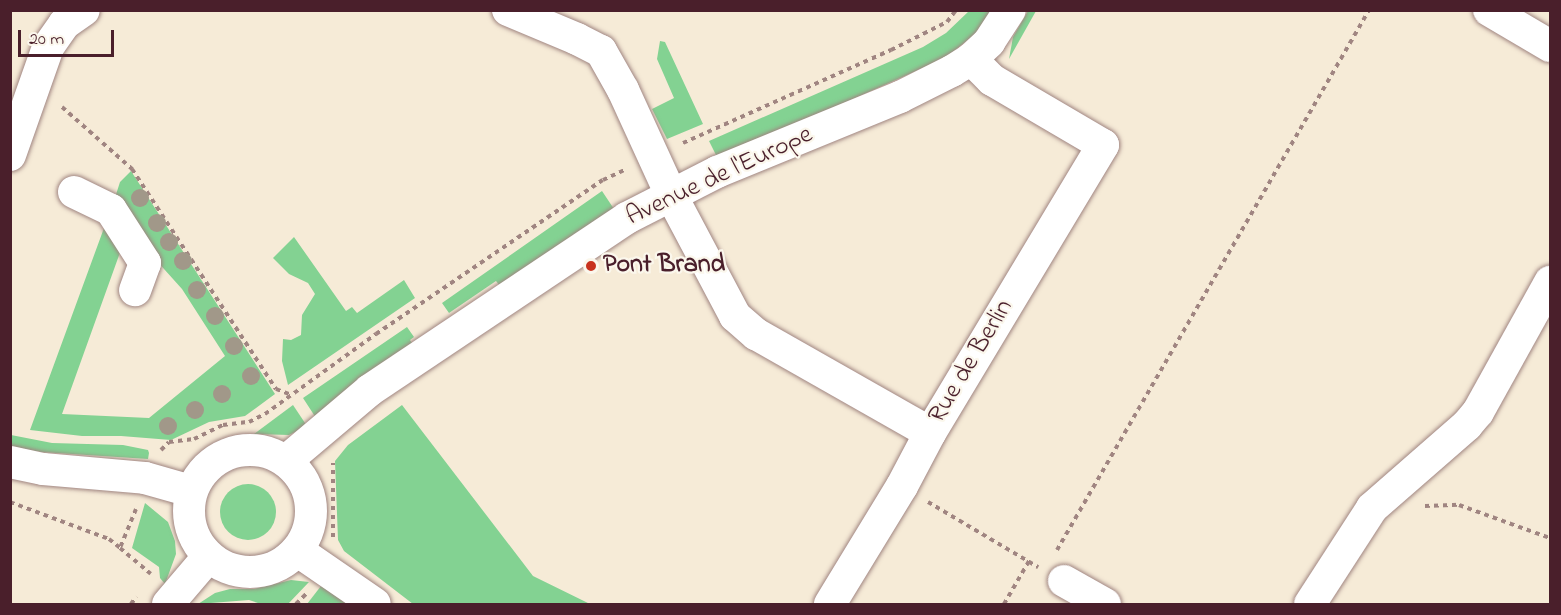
<!DOCTYPE html>
<html>
<head>
<meta charset="utf-8">
<style>
	body { margin:0 }
	#map { position:relative; width:1561px; height:615px; overflow:hidden; background:#f6ebd7; font-family:"Indie Flower",sans-serif }
	div>[style] { position:absolute }
	.green>* { inset:0; background:#83d292 }
	.round { border-radius:50% }
	.path>* { height:4px; margin-top:-2px; transform-origin:0; background:repeating-linear-gradient(90deg,#a08581 0 4.5px,transparent 0 9px) }
	.roads { filter:drop-shadow(0 0 2px #a08581) drop-shadow(0 0 2px #a08581) }
	.minor>* { height:32px; margin:-16px; padding:0 16px; transform-origin:16px; border-radius:16px; background:#fff }
	.minor>.ring { margin:-16px; padding:0; box-sizing:content-box; background:none; border:32px solid #fff; border-radius:50% }
	.trees>* { width:18px; height:18px; margin:-9px; border-radius:50%; background:#a19889 }
	.dots>* { width:16px; height:16px; translate:-50% -50%; box-sizing:border-box; border:3px solid #fbf7ec; border-radius:50% }
	span { translate:-50% -50%; white-space:nowrap; text-align:center; line-height:1.15; -webkit-text-stroke:4.5px #fbf7ec; paint-order:stroke }
	.street-label { font-size:26px; color:#4a1f2b }
	.poi-label { font-size:26px; color:#4a1f2b; font-weight:700 }
	.left { translate:0 -50%; text-align:left }
	.frame { position:absolute; inset:0; border:12px solid #4a1f2b; pointer-events:none }
	.scale { position:absolute; left:18px; top:30px; width:96px; height:27px; box-sizing:border-box; border:3px solid #4a1f2b; border-top:0; padding-left:8px; font-size:18px; line-height:21px; white-space:nowrap; color:#4a1f2b; -webkit-text-stroke:4px #fbf7ec; paint-order:stroke }
</style>
</head>
<body>
<div id="map">
	<div class="green">
		<div style="clip-path:polygon(969px 11px,993px 11px,974px 35px,945px 58px,718px 159px,709px 141px,923px 47px,946px 33px)"></div>
		<div style="clip-path:polygon(1028px 11px,1036px 11px,1009px 59px,1013px 37px)"></div>
		<div style="clip-path:polygon(660px 41px,665px 42px,703px 124px,667px 139px,652px 109px,674px 98px,657px 59px)"></div>
		<div style="clip-path:polygon(131px 171px,275px 394px,245px 416px,209px 422px,171px 440px,121px 436px,82px 436px,30px 430px,104px 228px,122px 247px,62px 414px,149px 418px,225px 356px,182px 289px,111px 210px,120px 182px)"></div>
		<div style="clip-path:polygon(602px 191px,614px 209px,500px 286px,496px 281px,449px 313px,442px 303px)"></div>
		<div style="clip-path:polygon(294px 237px,346px 311px,352px 307px,357px 313px,404px 280px,415px 298px,288px 385px,282px 361px,283px 339px,291px 340px,301px 335px,302px 315px,315px 294px,308px 283px,289px 274px,273px 258px)"></div>
		<div style="clip-path:polygon(407px 327px,414px 337px,410px 340px,414px 346px,316px 418px,303px 398px)"></div>
		<div style="clip-path:polygon(293px 405px,307px 426px,289px 435px,254px 434px)"></div>
		<div style="clip-path:polygon(402px 405px,533px 576px,590px 604px,413px 604px,344px 551px,338px 540px,335px 461px,348px 445px)"></div>
		<div style="clip-path:polygon(11px 435px,52px 443px,123px 445px,148px 450px,149px 453px,148px 459px,41px 452px,11px 447px)"></div>
		<div class="round" style="left:220px;top:484px;width:56px;height:56px"></div>
		<div style="clip-path:polygon(145px 503px,168px 522px,175px 541px,176px 554px,165px 584px,160px 578px,159px 567px,132px 548px)"></div>
		<div style="clip-path:polygon(291px 580px,309px 582px,288px 604px,261px 604px,249px 600px,198px 604px,215px 593px,230px 589px,254px 589px)"></div>
		<div style="clip-path:polygon(321px 586px,332px 592px,347px 604px,307px 604px)"></div>
	</div>
	<div class="path">
		<div style="left:62px;top:107px;width:94px;rotate:41.5deg"></div>
		<div style="left:132px;top:169px;width:263px;rotate:56.8deg"></div>
		<div style="left:276px;top:389px;width:17px;rotate:21deg"></div>
		<div style="left:683px;top:143px;width:228px;rotate:-24.1deg"></div>
		<div style="left:891px;top:50px;width:63px;rotate:-26.6deg"></div>
		<div style="left:947px;top:22px;width:15px;rotate:-53deg"></div>
		<div style="left:161px;top:450px;width:11px;rotate:-45deg"></div>
		<div style="left:169px;top:442px;width:25px;rotate:-7deg"></div>
		<div style="left:194px;top:439px;width:32px;rotate:-26deg"></div>
		<div style="left:223px;top:425px;width:26px;rotate:-7deg"></div>
		<div style="left:249px;top:422px;width:18px;rotate:-27deg"></div>
		<div style="left:265px;top:414px;width:137px;rotate:-35.8deg"></div>
		<div style="left:376px;top:334px;width:274px;rotate:-34.2deg"></div>
		<div style="left:603px;top:180px;width:23px;rotate:-25deg"></div>
		<div style="left:10px;top:502px;width:106px;rotate:20.5deg"></div>
		<div style="left:109px;top:539px;width:14px;rotate:39deg"></div>
		<div style="left:928px;top:502px;width:128px;rotate:30.6deg"></div>
		<div style="left:1425px;top:506px;width:34px;rotate:-2deg"></div>
		<div style="left:1459px;top:505px;width:97px;rotate:19.9deg"></div>
		<div style="left:136px;top:509px;width:42px;rotate:112.3deg"></div>
		<div style="left:120px;top:548px;width:40px;rotate:40deg"></div>
		<div style="left:333px;top:537px;width:74px;rotate:-90deg"></div>
		<div style="left:1057px;top:550px;width:624px;rotate:-59.98deg"></div>
		<div style="left:131px;top:604px;width:9px;rotate:-54deg"></div>
		<div style="left:296px;top:604px;width:14px;rotate:-45deg"></div>
		<div style="left:1004px;top:604px;width:50px;rotate:-59.8deg"></div>
	</div>
	<div class="roads">
		<div class="minor">
			<div style="left:508px;top:10px;width:75px;rotate:22.8deg"></div>
			<div style="left:577px;top:39px;width:27px;rotate:27deg"></div>
			<div style="left:601px;top:51px;width:45px;rotate:60.6deg"></div>
			<div style="left:623px;top:90px;width:115px;rotate:65.4deg"></div>
			<div style="left:671px;top:195px;width:137px;rotate:62.1deg"></div>
			<div style="left:735px;top:316px;width:28px;rotate:41deg"></div>
			<div style="left:756px;top:334px;width:200px;rotate:29.6deg"></div>
			<div style="left:1489px;top:10px;width:71px;rotate:30.5deg"></div>
			<div style="left:10px;top:155px;width:114px;rotate:-70.6deg"></div>
			<div style="left:48px;top:47px;width:28px;rotate:-55deg"></div>
			<div style="left:64px;top:24px;width:24px;rotate:-35deg"></div>
			<div style="left:74px;top:192px;width:41px;rotate:25.9deg"></div>
			<div style="left:111px;top:210px;width:63px;rotate:57.3deg"></div>
			<div style="left:145px;top:263px;width:29px;rotate:110deg"></div>
			<div class="ring" style="left:189px;top:450px;width:90px;height:90px"></div>
			<div style="left:286px;top:461px;width:110px;rotate:-40.2deg"></div>
			<div style="left:370px;top:390px;width:309px;rotate:-33.8deg"></div>
			<div style="left:627px;top:218px;width:101px;rotate:-27.1deg"></div>
			<div style="left:717px;top:172px;width:198px;rotate:-22.3deg"></div>
			<div style="left:900px;top:97px;width:58px;rotate:-26.6deg"></div>
			<div style="left:952px;top:71px;width:22px;rotate:-32deg"></div>
			<div style="left:971px;top:59px;width:25px;rotate:-43deg"></div>
			<div style="left:989px;top:42px;width:38px;rotate:-57deg"></div>
			<div style="left:10px;top:462px;width:34px;rotate:12deg"></div>
			<div style="left:43px;top:469px;width:102px;rotate:5deg"></div>
			<div style="left:145px;top:478px;width:48px;rotate:15.8deg"></div>
			<div style="left:298px;top:551px;width:93px;rotate:34.5deg"></div>
			<div style="left:1064px;top:581px;width:47px;rotate:29.3deg"></div>
			<div style="left:168px;top:604px;width:62px;rotate:-49.6deg"></div>
			<div style="left:830px;top:604px;width:138px;rotate:-58.6deg"></div>
			<div style="left:902px;top:486px;width:60px;rotate:-62.2deg"></div>
			<div style="left:930px;top:433px;width:336px;rotate:-59deg"></div>
			<div style="left:1103px;top:145px;width:129px;rotate:-149.6deg"></div>
			<div style="left:992px;top:80px;width:30px;rotate:-135deg"></div>
			<div style="left:1310px;top:604px;width:114px;rotate:-57.1deg"></div>
			<div style="left:1372px;top:508px;width:126px;rotate:-41.1deg"></div>
			<div style="left:1467px;top:425px;width:17px;rotate:-50deg"></div>
			<div style="left:1478px;top:412px;width:149px;rotate:-61deg"></div>
		</div>
	</div>
	<div class="trees">
		<div style="left:140px;top:198px"></div>
		<div style="left:157px;top:223px"></div>
		<div style="left:169px;top:242px"></div>
		<div style="left:183px;top:261px"></div>
		<div style="left:197px;top:290px"></div>
		<div style="left:215px;top:316px"></div>
		<div style="left:234px;top:346px"></div>
		<div style="left:251px;top:376px"></div>
		<div style="left:222px;top:394px"></div>
		<div style="left:195px;top:410px"></div>
		<div style="left:168px;top:426px"></div>
	</div>
	<div class="dots">
		<div style="left:591px;top:266px;background:#c8321e"></div>
	</div>
	<div class="street-label">
		<span style="left:720px;top:177px;rotate:-25deg">Avenue de l'Europe</span>
		<span style="left:972px;top:362px;rotate:-59deg">Rue de Berlin</span>
	</div>
	<div class="poi-label">
		<span class="left" style="left:603px;top:266px">Pont Brand</span>
	</div>
	<div class="frame"></div>
	<div class="scale">20 m</div>
</div>
</body>
</html>
